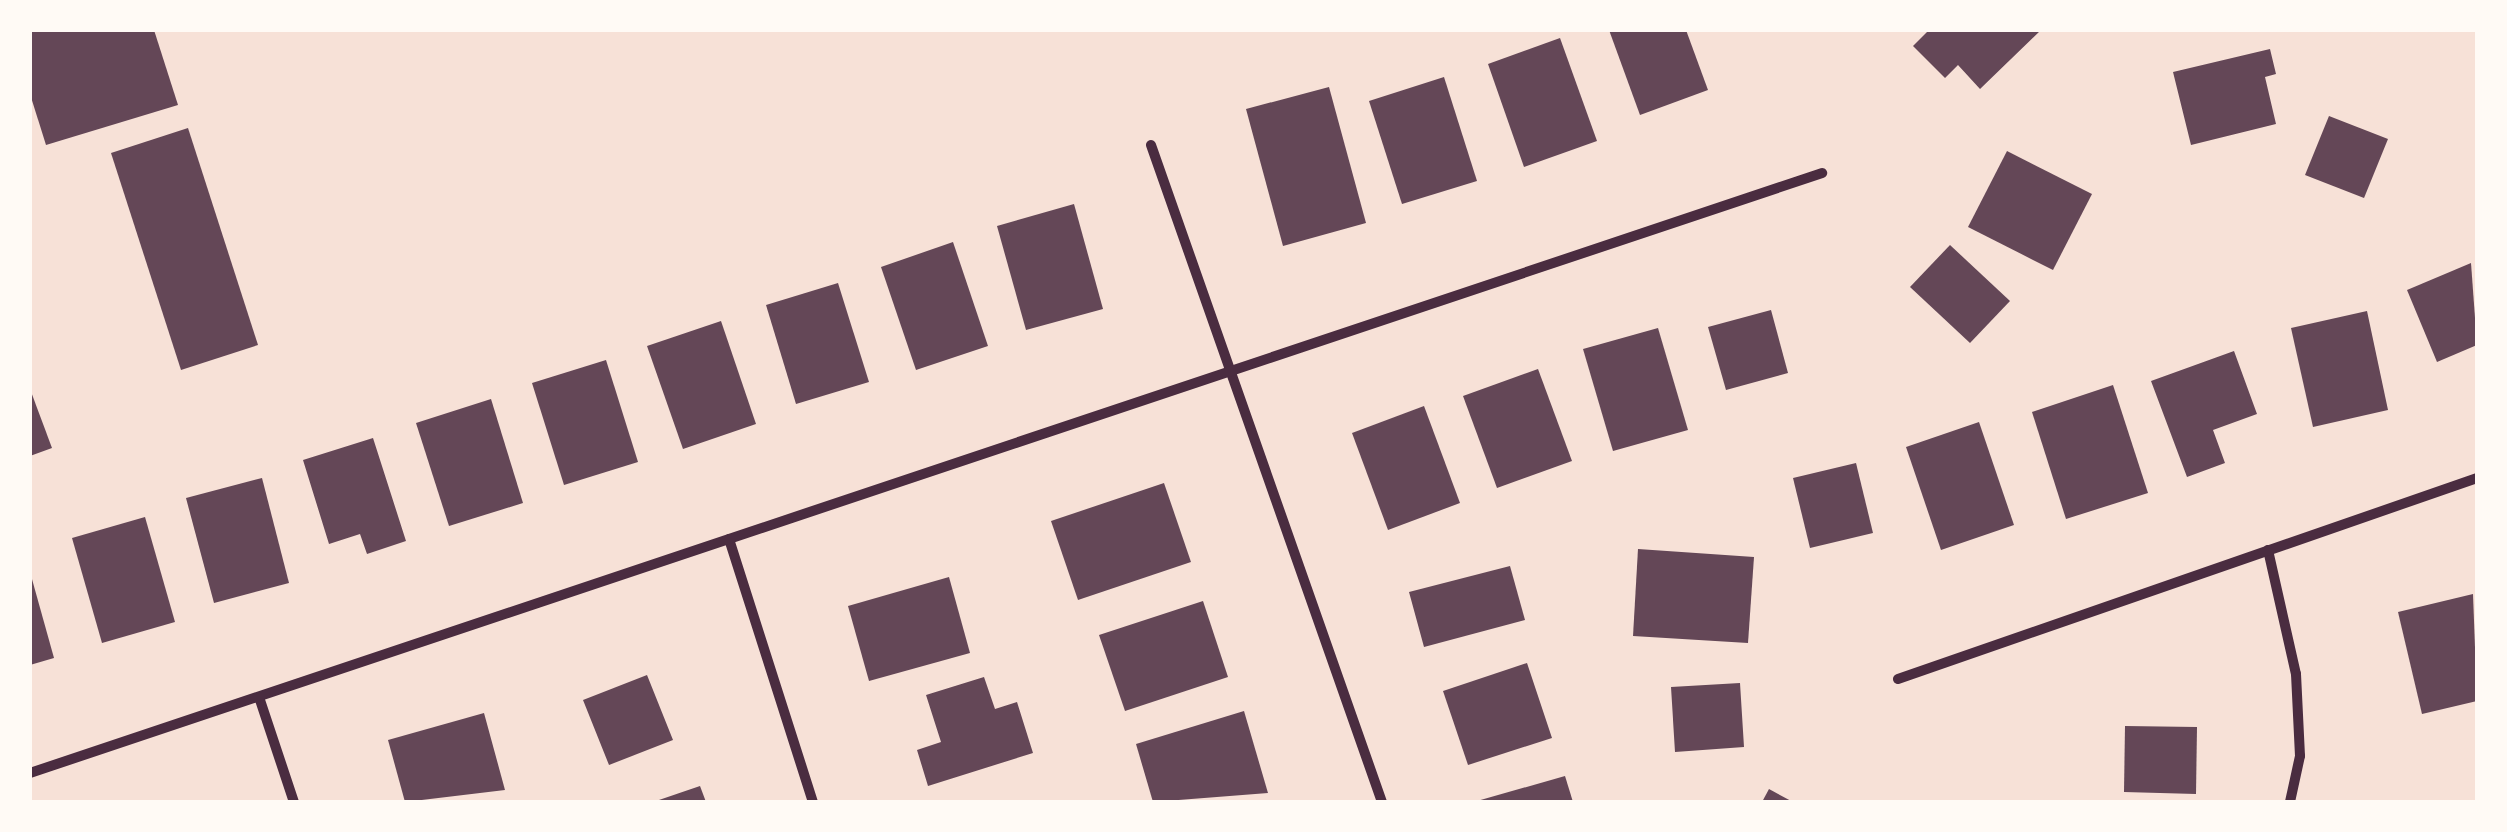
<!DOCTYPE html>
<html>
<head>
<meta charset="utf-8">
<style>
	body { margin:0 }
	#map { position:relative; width:2507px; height:832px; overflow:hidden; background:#f7e1d7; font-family:"Varela Round",sans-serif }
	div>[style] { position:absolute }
	.building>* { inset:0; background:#644757 }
	.minor>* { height:10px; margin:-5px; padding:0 5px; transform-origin:5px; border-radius:5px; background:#4a2c40 }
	span { translate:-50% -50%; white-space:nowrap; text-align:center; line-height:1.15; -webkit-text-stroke:9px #fffaf5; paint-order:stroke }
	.frame { position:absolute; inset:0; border:32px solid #fffaf5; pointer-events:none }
</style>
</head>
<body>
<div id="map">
	<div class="building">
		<div style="clip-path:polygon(30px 30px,154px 30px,178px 105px,46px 145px,30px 94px)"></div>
		<div style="clip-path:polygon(1609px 30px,1686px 30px,1708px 90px,1640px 115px)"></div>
		<div style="clip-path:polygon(1929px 30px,2041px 30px,1980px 89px,1958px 65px,1945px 78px,1913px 46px)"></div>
		<div style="clip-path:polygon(1560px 38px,1597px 141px,1524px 167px,1488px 64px)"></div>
		<div style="clip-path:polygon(2270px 49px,2276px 74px,2265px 77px,2276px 124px,2191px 145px,2173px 72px)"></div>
		<div style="clip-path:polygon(1444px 77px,1477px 181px,1402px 204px,1369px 101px)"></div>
		<div style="clip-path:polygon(1329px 87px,1366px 223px,1283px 246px,1246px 109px)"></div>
		<div style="clip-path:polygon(2329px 116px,2388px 139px,2364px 198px,2305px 175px)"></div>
		<div style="clip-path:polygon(188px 128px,258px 345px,181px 370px,111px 153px)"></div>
		<div style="clip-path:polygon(2007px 151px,2092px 194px,2053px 270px,1968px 227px)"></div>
		<div style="clip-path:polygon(1074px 204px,1103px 309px,1026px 330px,997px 226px)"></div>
		<div style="clip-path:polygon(953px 242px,988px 346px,916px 370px,881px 267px)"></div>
		<div style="clip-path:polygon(1950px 245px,2010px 301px,1970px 343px,1910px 287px)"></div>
		<div style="clip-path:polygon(2471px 263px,2477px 345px,2437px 362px,2407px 290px)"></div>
		<div style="clip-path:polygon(838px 283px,869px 382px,796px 404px,766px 305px)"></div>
		<div style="clip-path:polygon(1771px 310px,1788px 373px,1726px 390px,1708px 327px)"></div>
		<div style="clip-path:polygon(2367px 311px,2388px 410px,2313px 427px,2291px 328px)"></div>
		<div style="clip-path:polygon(721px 321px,756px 424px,683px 449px,647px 346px)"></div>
		<div style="clip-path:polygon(1658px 328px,1688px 430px,1613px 451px,1583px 349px)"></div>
		<div style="clip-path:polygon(2234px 351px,2257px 414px,2213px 430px,2225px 463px,2187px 477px,2151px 381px)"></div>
		<div style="clip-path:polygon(606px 360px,638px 462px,564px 485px,532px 383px)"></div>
		<div style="clip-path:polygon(1538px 369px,1572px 461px,1497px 488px,1463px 396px)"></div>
		<div style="clip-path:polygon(2113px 385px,2148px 493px,2066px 519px,2032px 412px)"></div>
		<div style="clip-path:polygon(30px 389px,52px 448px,30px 456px)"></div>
		<div style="clip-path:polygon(491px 399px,523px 503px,449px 526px,416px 423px)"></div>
		<div style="clip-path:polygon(1424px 406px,1460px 503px,1388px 530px,1352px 433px)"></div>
		<div style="clip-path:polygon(1979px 422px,2014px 525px,1941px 550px,1906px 447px)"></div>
		<div style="clip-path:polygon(373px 438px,406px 541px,367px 554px,360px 534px,329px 544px,303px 460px)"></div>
		<div style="clip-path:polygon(1856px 463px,1873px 533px,1810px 548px,1793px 478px)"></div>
		<div style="clip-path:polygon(262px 478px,289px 583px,214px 603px,186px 498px)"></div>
		<div style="clip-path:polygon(1164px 483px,1191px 562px,1078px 600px,1051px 521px)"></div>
		<div style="clip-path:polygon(145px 517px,175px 622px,102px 643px,72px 538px)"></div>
		<div style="clip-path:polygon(1638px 549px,1754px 557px,1748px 643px,1633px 636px)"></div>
		<div style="clip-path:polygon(1510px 566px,1525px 620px,1424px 647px,1409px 592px)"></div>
		<div style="clip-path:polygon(30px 572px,54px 658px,30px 665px)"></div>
		<div style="clip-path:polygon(949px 577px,970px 653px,869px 681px,848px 606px)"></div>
		<div style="clip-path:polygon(2473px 594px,2477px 701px,2422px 714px,2398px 612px)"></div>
		<div style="clip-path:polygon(1203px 601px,1228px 677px,1125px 711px,1099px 635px)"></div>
		<div style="clip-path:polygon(1527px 663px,1552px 738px,1468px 765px,1443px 691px)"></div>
		<div style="clip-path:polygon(647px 675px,673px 740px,609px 765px,583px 700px)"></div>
		<div style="clip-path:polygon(984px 677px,995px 709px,1017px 702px,1033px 753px,928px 786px,917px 750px,941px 742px,926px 695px)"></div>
		<div style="clip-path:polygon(1740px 683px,1744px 747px,1675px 752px,1671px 687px)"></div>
		<div style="clip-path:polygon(1244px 711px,1268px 793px,1153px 802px,1136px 744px)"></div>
		<div style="clip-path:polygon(484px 713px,505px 790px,405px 802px,388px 740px)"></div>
		<div style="clip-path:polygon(2125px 726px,2197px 727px,2196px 794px,2124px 792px)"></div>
		<div style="clip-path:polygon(1565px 776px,1573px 802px,1477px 802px,1477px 801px)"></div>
		<div style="clip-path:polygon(700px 786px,706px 802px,656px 802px,656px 801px)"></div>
		<div style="clip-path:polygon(1769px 789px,1793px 802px,1762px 802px)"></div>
	</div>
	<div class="minor">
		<div style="left:1151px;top:145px;width:696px;rotate:70.63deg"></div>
		<div style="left:729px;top:539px;width:276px;rotate:72.3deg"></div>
		<div style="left:2268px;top:550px;width:127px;rotate:77.3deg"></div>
		<div style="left:2296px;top:674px;width:82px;rotate:87.2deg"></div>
		<div style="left:2300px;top:756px;width:47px;rotate:102.3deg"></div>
		<div style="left:1898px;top:679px;width:613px;rotate:-19.14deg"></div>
		<div style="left:259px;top:697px;width:111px;rotate:71.6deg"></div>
		<div style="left:30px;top:773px;width:1890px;rotate:-18.51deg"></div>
	</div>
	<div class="frame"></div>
</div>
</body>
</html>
